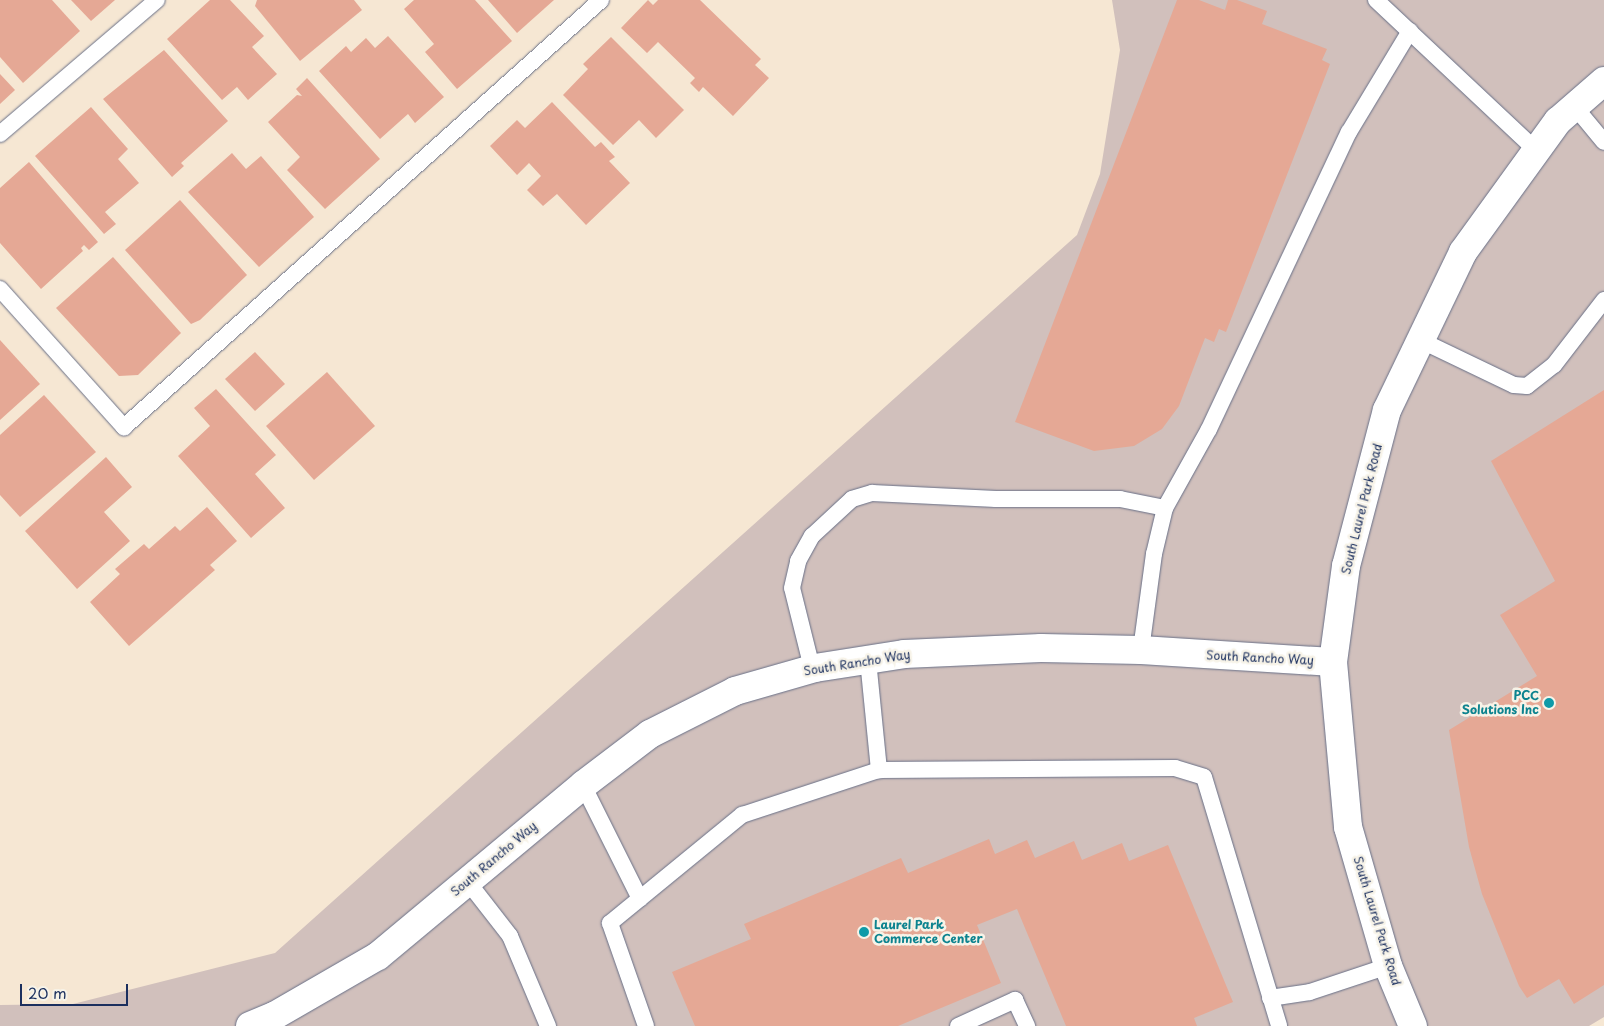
<!DOCTYPE html>
<html>
<head>
<meta charset="utf-8">
<style>
	body { margin:0 }
	#map { position:relative; width:1604px; height:1026px; overflow:hidden; background:#f6e7d3; font-family:"Playpen Sans",sans-serif }
	div>[style] { position:absolute }
	.industrial>* { inset:0; background:#d1c0bc }
	.building>* { inset:0; background:#e5a895 }
	.roads { filter:drop-shadow(0 0 1px #686f87) drop-shadow(0 0 1px #686f87) }
	.service>* { height:16px; margin:-8px; padding:0 8px; transform-origin:8px; border-radius:8px; background:#fff }
	.minor>* { height:28px; margin:-14px; padding:0 14px; transform-origin:14px; border-radius:14px; background:#fff }
	.tertiary>* { height:28px; margin:-14px; padding:0 14px; transform-origin:14px; border-radius:14px; background:#fff }
	.dots>* { width:14px; height:14px; translate:-50% -50%; box-sizing:border-box; border:2px solid #f7f3e8; border-radius:50% }
	span { translate:-50% -50%; white-space:nowrap; text-align:center; line-height:1.15; -webkit-text-stroke:5px #f7f3e8; paint-order:stroke }
	.street-label { font-size:12px; color:#1b2f5e }
	.culture-label { font-size:12px; color:#0d838f; font-weight:700 }
	.right { translate:-100% -50%; text-align:right }
	.left { translate:0 -50%; text-align:left }
	.scale { position:absolute; left:20px; top:984px; width:108px; height:22px; box-sizing:border-box; border:2px solid #1b2f5e; border-top:0; padding-left:6px; font-size:15px; line-height:18px; white-space:nowrap; color:#1b2f5e; -webkit-text-stroke:4px #f7f3e8; paint-order:stroke }
</style>
</head>
<body>
<div id="map">
	<div class="industrial">
		<div style="clip-path:polygon(1112px 0,1604px 0,1604px 1017px,1589px 1026px,0 1026px,0 1005px,73px 1004px,275px 953px,1077px 235px,1100px 174px,1120px 50px)"></div>
	</div>
	<div class="building">
		<div style="clip-path:polygon(0 0,52px 0,80px 31px,23px 83px,0 57px)"></div>
		<div style="clip-path:polygon(71px 0,115px 0,91px 21px)"></div>
		<div style="clip-path:polygon(210px 0,230px 0,264px 36px,252px 47px,277px 74px,248px 100px,237px 87px,222px 100px,167px 39px)"></div>
		<div style="clip-path:polygon(257px 0,354px 0,362px 10px,300px 61px,255px 6px)"></div>
		<div style="clip-path:polygon(414px 0,475px 0,512px 41px,457px 89px,425px 52px,434px 44px,404px 9px)"></div>
		<div style="clip-path:polygon(488px 0,554px 0,517px 33px)"></div>
		<div style="clip-path:polygon(648px 0,653px 5px,658px 0,700px 0,761px 59px,755px 65px,769px 78px,733px 116px,703px 87px,699px 92px,690px 83px,695px 78px,658px 42px,647px 53px,621px 28px)"></div>
		<div style="clip-path:polygon(1177px 0,1199px 0,1225px 10px,1228px 0,1237px 0,1267px 11px,1262px 24px,1327px 49px,1322px 60px,1330px 64px,1226px 332px,1219px 329px,1214px 342px,1205px 338px,1179px 406px,1162px 429px,1134px 446px,1094px 451px,1015px 422px)"></div>
		<div style="clip-path:polygon(388px 36px,444px 97px,415px 123px,408px 114px,380px 139px,319px 71px,346px 46px,351px 52px,366px 38px,375px 48px)"></div>
		<div style="clip-path:polygon(611px 37px,684px 110px,656px 138px,639px 120px,613px 145px,563px 95px,588px 69px,583px 64px)"></div>
		<div style="clip-path:polygon(164px 50px,228px 121px,181px 163px,184px 166px,172px 177px,103px 99px)"></div>
		<div style="clip-path:polygon(0 74px,15px 90px,0 104px)"></div>
		<div style="clip-path:polygon(307px 78px,380px 159px,325px 209px,287px 170px,300px 157px,268px 122px,297px 95px,302px 96px,296px 89px)"></div>
		<div style="clip-path:polygon(552px 102px,595px 147px,601px 142px,615px 157px,609px 161px,630px 183px,586px 225px,557px 194px,543px 206px,527px 190px,541px 176px,529px 163px,517px 175px,490px 146px,517px 120px,525px 128px)"></div>
		<div style="clip-path:polygon(91px 107px,128px 149px,118px 159px,139px 183px,105px 212px,116px 224px,104px 234px,35px 156px)"></div>
		<div style="clip-path:polygon(232px 153px,246px 169px,261px 156px,314px 217px,259px 267px,188px 192px)"></div>
		<div style="clip-path:polygon(29px 162px,98px 242px,89px 250px,84px 245px,81px 248px,83px 251px,41px 289px,0 243px,0 188px)"></div>
		<div style="clip-path:polygon(180px 200px,247px 275px,200px 320px,191px 324px,125px 250px)"></div>
		<div style="clip-path:polygon(113px 257px,181px 333px,138px 375px,119px 376px,56px 308px)"></div>
		<div style="clip-path:polygon(0 340px,40px 384px,0 420px)"></div>
		<div style="clip-path:polygon(255px 352px,285px 384px,255px 411px,225px 379px)"></div>
		<div style="clip-path:polygon(327px 372px,375px 426px,314px 480px,266px 426px)"></div>
		<div style="clip-path:polygon(216px 389px,276px 455px,255px 474px,285px 508px,251px 538px,178px 456px,210px 426px,194px 408px)"></div>
		<div style="clip-path:polygon(1604px 390px,1604px 985px,1574px 1004px,1559px 979px,1527px 998px,1519px 986px,1482px 894px,1469px 847px,1449px 730px,1537px 676px,1500px 615px,1555px 581px,1491px 461px)"></div>
		<div style="clip-path:polygon(44px 395px,96px 452px,20px 517px,0 495px,0 435px)"></div>
		<div style="clip-path:polygon(106px 457px,132px 487px,104px 512px,130px 541px,77px 589px,25px 531px)"></div>
		<div style="clip-path:polygon(207px 507px,237px 541px,210px 565px,215px 570px,129px 646px,90px 602px,120px 574px,115px 569px,144px 544px,149px 549px,175px 526px,180px 531px)"></div>
		<div style="clip-path:polygon(989px 839px,995px 854px,1027px 840px,1035px 858px,1074px 841px,1082px 860px,1122px 843px,1129px 861px,1168px 845px,1233px 1002px,1194px 1018px,1197px 1026px,1066px 1026px,1017px 909px,977px 925px,1001px 983px,898px 1026px,695px 1026px,672px 972px,751px 939px,744px 924px,901px 858px,908px 873px)"></div>
	</div>
	<div class="roads">
		<div class="service">
			<div style="left:1376px;top:0;width:219px;rotate:43.2deg"></div>
			<div style="left:1575px;top:107px;width:45px;rotate:50.4deg"></div>
			<div style="left:0;top:134px;width:206px;rotate:-40.5deg"></div>
			<div style="left:0;top:289px;width:186px;rotate:48.1deg"></div>
			<div style="left:124px;top:427px;width:640px;rotate:-41.83deg"></div>
			<div style="left:1420px;top:340px;width:104px;rotate:25.6deg"></div>
			<div style="left:1514px;top:385px;width:13px;rotate:4deg"></div>
			<div style="left:1527px;top:386px;width:34px;rotate:-38deg"></div>
			<div style="left:1554px;top:365px;width:82px;rotate:-52.4deg"></div>
			<div style="left:1141px;top:650px;width:97px;rotate:-82.3deg"></div>
			<div style="left:1154px;top:554px;width:47px;rotate:-76.6deg"></div>
			<div style="left:1165px;top:508px;width:90px;rotate:-60.9deg"></div>
			<div style="left:1209px;top:429px;width:328px;rotate:-64.8deg"></div>
			<div style="left:1349px;top:132px;width:118px;rotate:-58.9deg"></div>
			<div style="left:868px;top:660px;width:111px;rotate:84.3deg"></div>
			<div style="left:879px;top:770px;width:296px;rotate:-0.4deg"></div>
			<div style="left:1175px;top:768px;width:30px;rotate:17deg"></div>
			<div style="left:1204px;top:777px;width:260px;rotate:73.2deg"></div>
			<div style="left:812px;top:668px;width:82px;rotate:-104deg"></div>
			<div style="left:792px;top:588px;width:28px;rotate:-77deg"></div>
			<div style="left:798px;top:561px;width:29px;rotate:-61deg"></div>
			<div style="left:812px;top:536px;width:54px;rotate:-42.8deg"></div>
			<div style="left:852px;top:499px;width:21px;rotate:-17deg"></div>
			<div style="left:872px;top:493px;width:124px;rotate:2.8deg"></div>
			<div style="left:996px;top:499px;width:124px"></div>
			<div style="left:1120px;top:499px;width:46px;rotate:11.3deg"></div>
			<div style="left:583px;top:785px;width:127px;rotate:63.4deg"></div>
			<div style="left:468px;top:882px;width:68px;rotate:52.1deg"></div>
			<div style="left:510px;top:936px;width:98px;rotate:67.1deg"></div>
			<div style="left:1270px;top:998px;width:40px;rotate:-8.5deg"></div>
			<div style="left:1310px;top:992px;width:82px;rotate:-18.4deg"></div>
			<div style="left:646px;top:1026px;width:109px;rotate:-109.3deg"></div>
			<div style="left:610px;top:923px;width:171px;rotate:-39.3deg"></div>
			<div style="left:742px;top:815px;width:144px;rotate:-18.2deg"></div>
			<div style="left:958px;top:1026px;width:63px;rotate:-24.5deg"></div>
			<div style="left:1015px;top:1000px;width:29px;rotate:65deg"></div>
		</div>
		<div class="minor">
			<div style="left:1333px;top:662px;width:166px;rotate:84.8deg"></div>
			<div style="left:1348px;top:827px;width:145px;rotate:73.9deg"></div>
			<div style="left:1388px;top:966px;width:65px;rotate:67.4deg"></div>
		</div>
		<div class="tertiary">
			<div style="left:250px;top:1026px;width:26px;rotate:-23deg"></div>
			<div style="left:274px;top:1016px;width:120px;rotate:-30deg"></div>
			<div style="left:378px;top:956px;width:267px;rotate:-39.8deg"></div>
			<div style="left:583px;top:785px;width:84px;rotate:-37.3deg"></div>
			<div style="left:650px;top:734px;width:95px;rotate:-26.8deg"></div>
			<div style="left:735px;top:691px;width:83px;rotate:-16deg"></div>
			<div style="left:815px;top:668px;width:90px;rotate:-8.9deg"></div>
			<div style="left:904px;top:654px;width:137px;rotate:-2.5deg"></div>
			<div style="left:1041px;top:648px;width:100px;rotate:1.1deg"></div>
			<div style="left:1141px;top:650px;width:192px;rotate:3.6deg"></div>
			<div style="left:1333px;top:662px;width:97px;rotate:-82.3deg"></div>
			<div style="left:1346px;top:566px;width:161px;rotate:-75.3deg"></div>
			<div style="left:1387px;top:410px;width:175px;rotate:-64.3deg"></div>
			<div style="left:1463px;top:252px;width:162px;rotate:-54.1deg"></div>
			<div style="left:1558px;top:121px;width:61px;rotate:-41deg"></div>
		</div>
	</div>
	<div class="dots">
		<div style="left:1549px;top:703px;background:#0f9aa8"></div>
		<div style="left:864px;top:932px;background:#0f9aa8"></div>
	</div>
	<div class="street-label">
		<span style="left:1362px;top:509px;rotate:-76deg">South Laurel Park Road</span>
		<span style="left:1260px;top:658px;rotate:3deg">South Rancho Way</span>
		<span style="left:857px;top:663px;rotate:-9deg">South Rancho Way</span>
		<span style="left:494px;top:859px;rotate:-40deg">South Rancho Way</span>
		<span style="left:1377px;top:921px;rotate:73deg">South Laurel Park Road</span>
	</div>
	<div class="culture-label">
		<span class="right" style="left:1539px;top:703px">PCC<br>Solutions Inc</span>
		<span class="left" style="left:874px;top:932px">Laurel Park<br>Commerce Center</span>
	</div>
	<div class="scale">20 m</div>
</div>
</body>
</html>
